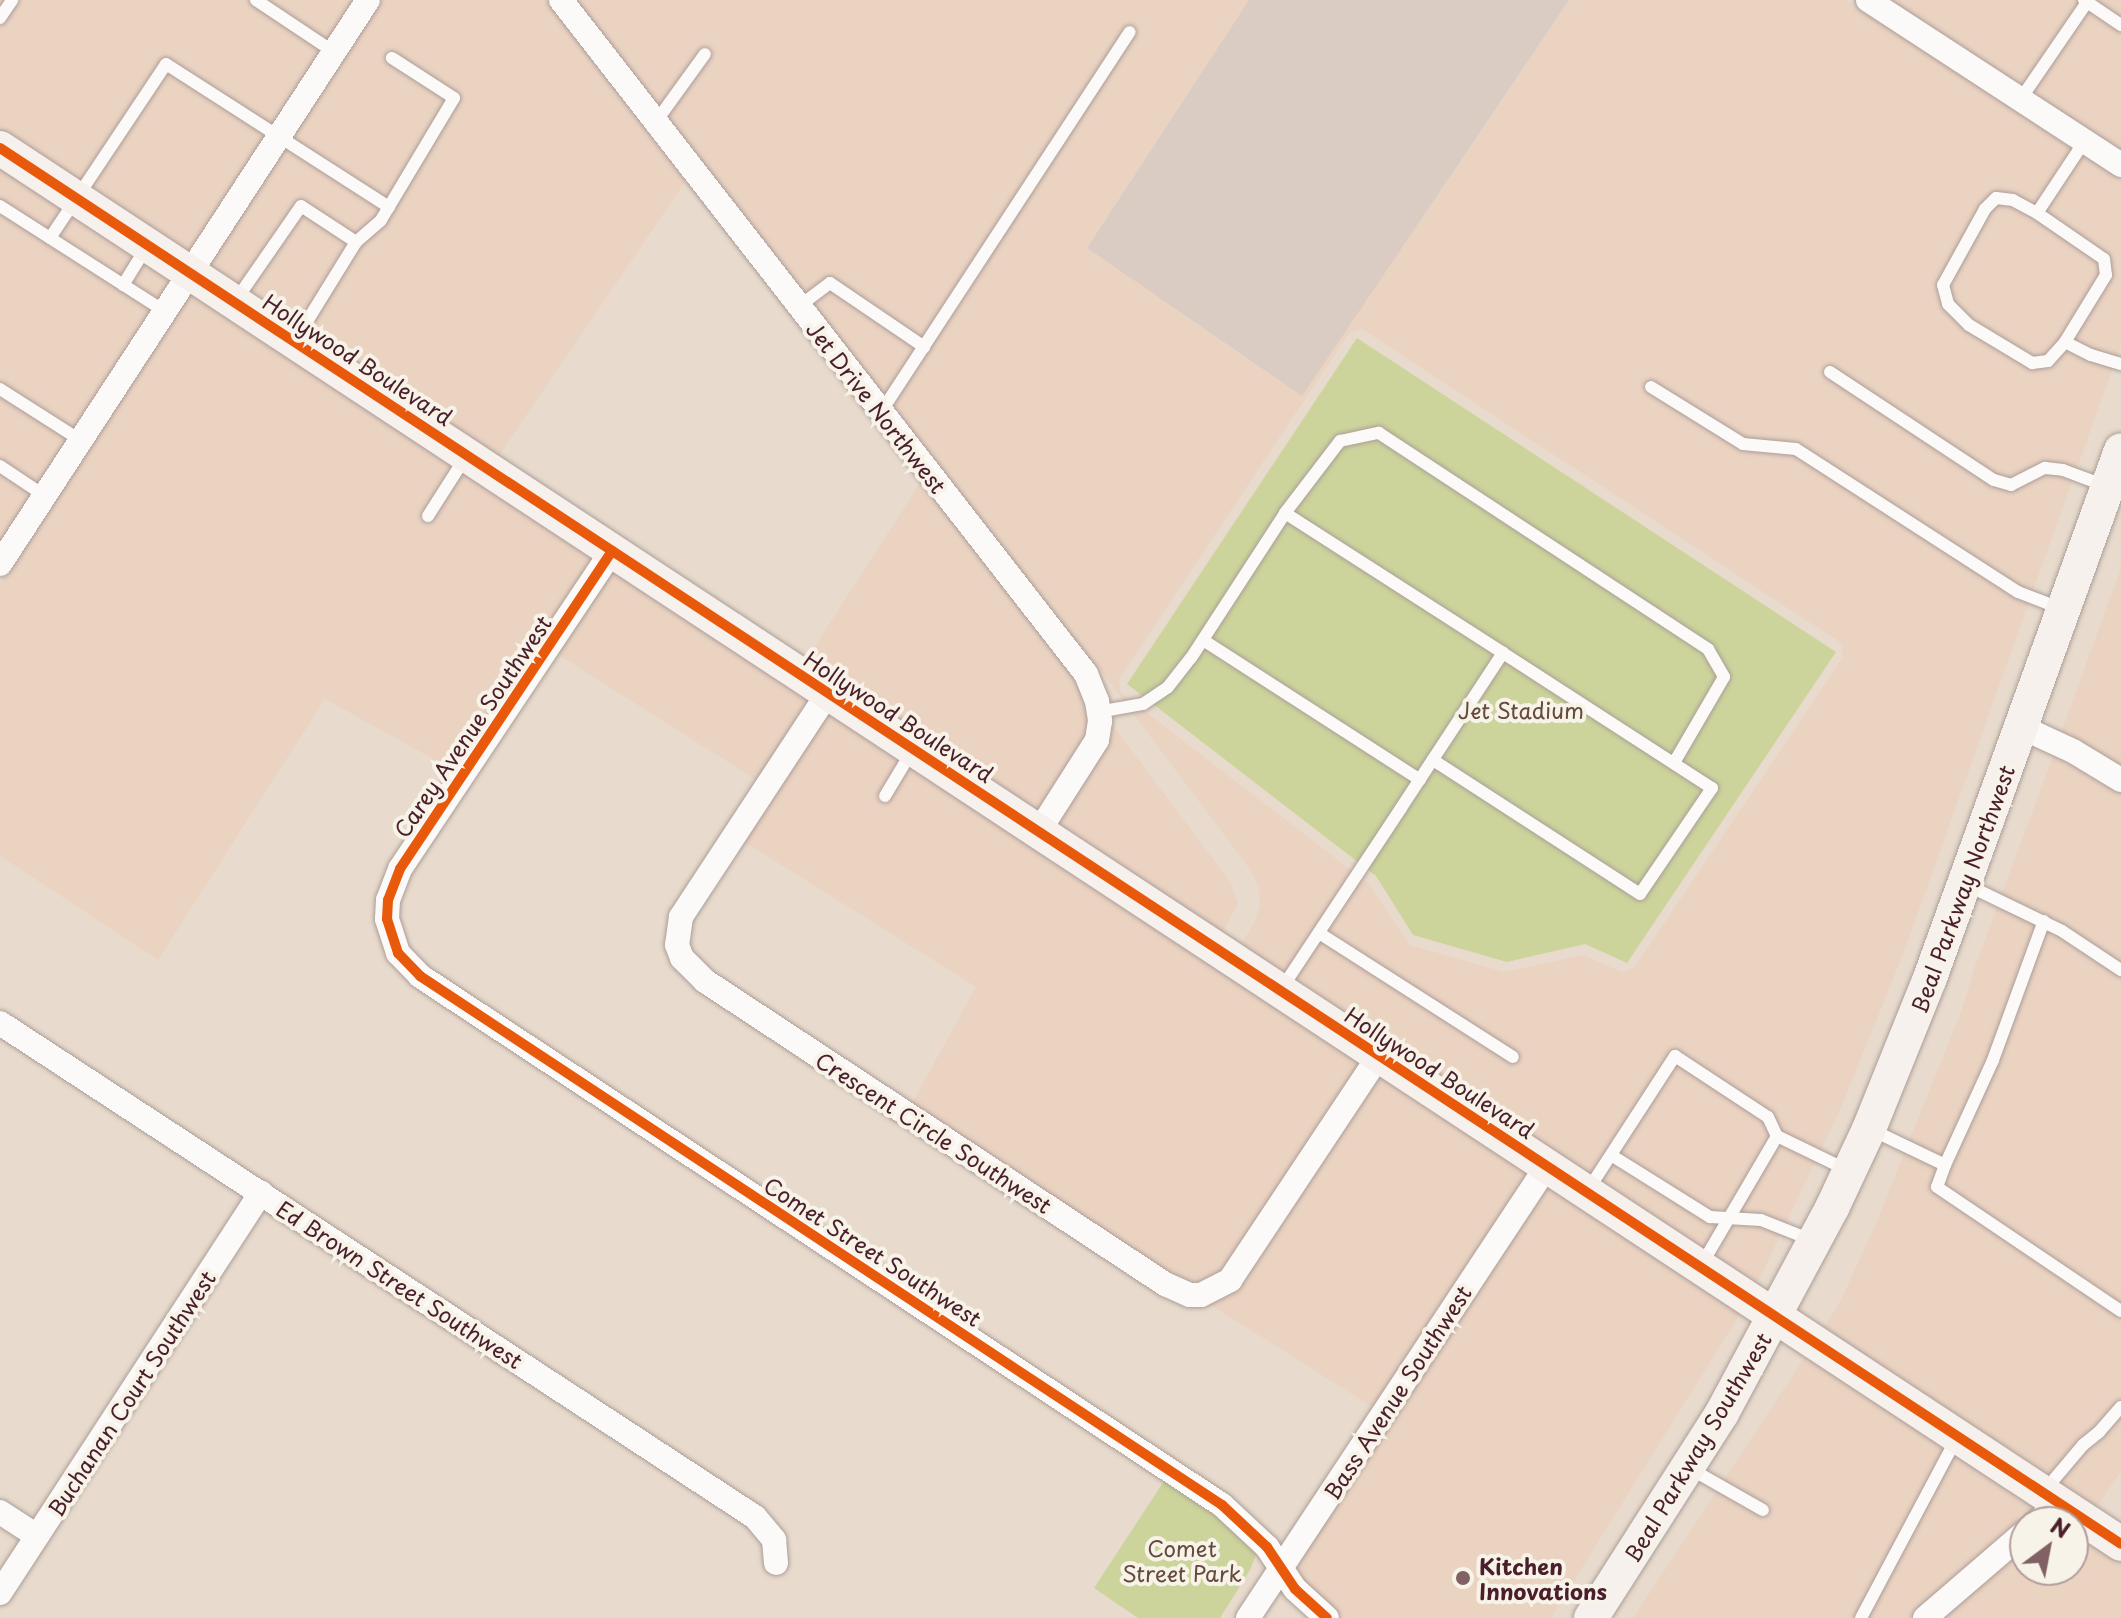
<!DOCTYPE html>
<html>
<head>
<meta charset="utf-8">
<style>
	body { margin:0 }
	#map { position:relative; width:2121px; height:1618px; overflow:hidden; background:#e8dbcd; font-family:"Playpen Sans",sans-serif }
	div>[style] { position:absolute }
	.built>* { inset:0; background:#ebd3c2 }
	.industrial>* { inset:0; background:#daccc3 }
	.green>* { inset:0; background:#ccd49b }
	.roads { filter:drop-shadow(0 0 2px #ac9e98) drop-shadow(0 0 2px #ac9e98) }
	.lane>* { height:12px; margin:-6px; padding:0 6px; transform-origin:6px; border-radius:6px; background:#fcfaf8 }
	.street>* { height:24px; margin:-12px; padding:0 12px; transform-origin:12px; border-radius:12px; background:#fcfaf8 }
	.secondary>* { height:34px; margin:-17px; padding:0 17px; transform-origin:17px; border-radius:17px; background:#f6f1ed }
	.cycleway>* { height:10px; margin:-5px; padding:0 5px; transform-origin:5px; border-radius:5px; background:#e8590c }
	.dots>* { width:22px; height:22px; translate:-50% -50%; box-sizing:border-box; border:4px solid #f7f3e8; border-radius:50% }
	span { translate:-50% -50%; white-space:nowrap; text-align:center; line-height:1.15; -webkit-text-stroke:8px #f7f3e8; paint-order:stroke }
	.street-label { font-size:22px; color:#4a1f2b }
	.park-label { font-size:22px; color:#654b3d }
	.poi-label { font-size:22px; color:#4a1f2b; font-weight:700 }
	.left { translate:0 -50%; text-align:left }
	.north { position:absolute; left:2009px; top:1506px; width:80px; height:80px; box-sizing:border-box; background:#f7f3e8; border:2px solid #b29e9c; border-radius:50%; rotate:32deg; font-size:22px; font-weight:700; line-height:32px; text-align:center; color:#4a1f2b }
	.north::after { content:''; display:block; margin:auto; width:28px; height:36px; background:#816164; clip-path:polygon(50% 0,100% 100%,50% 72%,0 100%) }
</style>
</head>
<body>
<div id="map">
	<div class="built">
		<div style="clip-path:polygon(0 0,354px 0,187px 256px,0 133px)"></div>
		<div style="clip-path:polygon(380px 0,546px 0,685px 182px,496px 460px,205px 268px)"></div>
		<div style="clip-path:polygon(evenodd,575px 0,1249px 0,1087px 248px,1302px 395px,1569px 0,1846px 0,2121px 180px,2121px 345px,1904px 952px,1841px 1108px,1755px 1288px,1238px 949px,1254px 923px,1260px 905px,1258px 885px,1249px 868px,1102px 672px,1054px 615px,575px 0,1362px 329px,1841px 643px,1843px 657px,1634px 968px,1622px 972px,1583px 955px,1504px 972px,1410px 945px,1369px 884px,1121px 693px,1119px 679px,1349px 333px,1362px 329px)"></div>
		<div style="clip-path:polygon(1890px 0,2121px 0,2121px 151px,1987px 64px)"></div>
		<div style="clip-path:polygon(0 163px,174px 277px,0 545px)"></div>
		<div style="clip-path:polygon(191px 288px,597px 555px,455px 771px,325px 699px,158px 960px,0 856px,0 584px)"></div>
		<div style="clip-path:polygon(920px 483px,1085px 688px,1231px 883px,1238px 904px,1220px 937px,804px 663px)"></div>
		<div style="clip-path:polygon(614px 567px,812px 697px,758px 781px,557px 654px)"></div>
		<div style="clip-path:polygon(2121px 568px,2121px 766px,2061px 732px)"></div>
		<div style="clip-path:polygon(830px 709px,1364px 1060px,1223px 1272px,1201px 1283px,1171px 1274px,912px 1103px,976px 987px,743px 841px)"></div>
		<div style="clip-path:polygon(2053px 756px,2121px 794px,2121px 1471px,2094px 1511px,1821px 1332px,1840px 1302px,1877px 1221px,1962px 1009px,1975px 966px)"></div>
		<div style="clip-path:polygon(1381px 1072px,1531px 1170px,1374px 1408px,1209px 1304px,1239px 1286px)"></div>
		<div style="clip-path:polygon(1549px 1182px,1743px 1309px,1551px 1618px,1345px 1618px,1313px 1590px,1294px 1567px)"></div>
		<div style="clip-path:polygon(1808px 1352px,2040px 1505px,1909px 1618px,1633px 1618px)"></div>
		<div style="clip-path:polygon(2073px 1527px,2121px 1559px,2121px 1618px,1942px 1618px,2025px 1547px,2025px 1570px,2073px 1570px)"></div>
	</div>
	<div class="industrial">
		<div style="clip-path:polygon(1249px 0,1569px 0,1302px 396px,1087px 248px)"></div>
	</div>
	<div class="green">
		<div style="clip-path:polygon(1357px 338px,1836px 652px,1627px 963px,1585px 944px,1507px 962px,1413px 935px,1376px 876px,1127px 684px)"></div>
		<div style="clip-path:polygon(1166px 1478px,1220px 1515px,1257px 1552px,1250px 1570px,1220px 1618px,1138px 1618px,1094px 1588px)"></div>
	</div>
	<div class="roads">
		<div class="lane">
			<div style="left:256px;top:0;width:94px;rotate:33.7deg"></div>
			<div style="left:2084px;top:0;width:45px;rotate:34deg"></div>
			<div style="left:0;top:18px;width:22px;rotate:-56deg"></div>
			<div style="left:2020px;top:100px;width:119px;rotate:-55.6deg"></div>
			<div style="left:655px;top:123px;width:85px;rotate:-54.1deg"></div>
			<div style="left:2084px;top:142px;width:85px;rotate:123.5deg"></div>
			<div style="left:2037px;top:213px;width:81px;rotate:34.5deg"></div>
			<div style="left:2104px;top:259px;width:16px;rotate:83deg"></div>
			<div style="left:2106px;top:275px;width:79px;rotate:121.5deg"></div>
			<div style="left:2065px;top:342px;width:29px;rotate:27deg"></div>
			<div style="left:2091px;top:355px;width:31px;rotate:17deg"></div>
			<div style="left:0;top:206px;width:195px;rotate:32.6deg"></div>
			<div style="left:2037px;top:213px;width:27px;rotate:-152deg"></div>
			<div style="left:2013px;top:200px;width:17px;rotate:-173deg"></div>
			<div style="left:1996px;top:198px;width:16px;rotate:135deg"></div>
			<div style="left:1985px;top:209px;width:87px;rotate:118.9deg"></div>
			<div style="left:1943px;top:285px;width:20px;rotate:75deg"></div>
			<div style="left:1948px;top:304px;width:30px;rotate:45deg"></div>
			<div style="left:1969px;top:325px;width:74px;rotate:31.1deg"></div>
			<div style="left:2032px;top:363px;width:16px;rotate:-7deg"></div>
			<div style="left:2048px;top:361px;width:25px;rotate:-48deg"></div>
			<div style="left:50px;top:238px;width:209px;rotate:-56.3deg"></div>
			<div style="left:166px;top:64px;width:265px;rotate:32.7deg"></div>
			<div style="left:356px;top:242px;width:33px;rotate:-41deg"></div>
			<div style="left:381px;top:220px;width:142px;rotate:-59.1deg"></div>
			<div style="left:454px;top:98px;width:74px;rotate:-147.2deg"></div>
			<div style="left:123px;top:285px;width:44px;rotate:-58.1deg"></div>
			<div style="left:236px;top:300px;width:114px;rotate:-55.3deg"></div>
			<div style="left:301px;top:206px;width:66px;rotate:33.2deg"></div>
			<div style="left:356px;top:242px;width:114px;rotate:121.7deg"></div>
			<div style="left:798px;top:307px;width:40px;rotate:-37deg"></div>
			<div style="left:830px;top:283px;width:114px;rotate:34.2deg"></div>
			<div style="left:1830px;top:372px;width:196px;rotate:33.4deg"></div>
			<div style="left:1994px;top:480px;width:18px;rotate:16deg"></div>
			<div style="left:2011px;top:485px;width:38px;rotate:-27deg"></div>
			<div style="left:2045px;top:468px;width:18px;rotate:6deg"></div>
			<div style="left:2063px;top:470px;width:46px;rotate:20.4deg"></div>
			<div style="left:1651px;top:387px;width:108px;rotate:31.8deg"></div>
			<div style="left:1743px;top:444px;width:53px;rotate:5.4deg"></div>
			<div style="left:1796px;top:449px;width:264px;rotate:32.8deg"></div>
			<div style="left:2018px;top:592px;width:47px;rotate:21.1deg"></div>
			<div style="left:0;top:389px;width:95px;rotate:32.5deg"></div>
			<div style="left:881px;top:412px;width:454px;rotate:-56.8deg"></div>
			<div style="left:0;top:466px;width:54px;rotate:33.7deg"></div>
			<div style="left:1285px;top:513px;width:91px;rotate:-52.6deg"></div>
			<div style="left:1340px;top:441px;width:40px;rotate:-12deg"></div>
			<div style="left:1379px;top:433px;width:394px;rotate:33.3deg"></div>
			<div style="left:1708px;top:649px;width:32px;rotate:60deg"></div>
			<div style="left:1724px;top:677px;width:99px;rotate:120.2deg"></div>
			<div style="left:428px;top:516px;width:69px;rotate:-57.5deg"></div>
			<div style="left:1203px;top:640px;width:258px;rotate:32.8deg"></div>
			<div style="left:1098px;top:712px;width:46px;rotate:-10.1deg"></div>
			<div style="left:1143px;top:704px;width:30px;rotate:-34deg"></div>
			<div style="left:1168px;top:687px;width:37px;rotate:-52deg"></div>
			<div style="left:1191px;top:658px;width:173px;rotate:-57deg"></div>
			<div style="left:1285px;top:513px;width:259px;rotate:32.7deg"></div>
			<div style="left:885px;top:796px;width:52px;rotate:-59deg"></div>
			<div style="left:1967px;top:885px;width:106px;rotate:25.8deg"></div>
			<div style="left:2062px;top:931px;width:71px;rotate:33.5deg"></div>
			<div style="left:1319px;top:933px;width:230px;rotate:32.6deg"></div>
			<div style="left:1282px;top:988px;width:216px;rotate:-56.5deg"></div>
			<div style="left:1401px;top:808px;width:186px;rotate:-56.7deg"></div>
			<div style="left:1503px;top:653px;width:249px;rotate:32.9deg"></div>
			<div style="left:1712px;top:788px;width:128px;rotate:124.2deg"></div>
			<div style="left:1640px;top:894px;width:247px;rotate:-147.1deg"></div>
			<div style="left:1872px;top:1130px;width:81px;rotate:25.6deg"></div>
			<div style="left:1945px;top:1165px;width:23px;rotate:110deg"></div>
			<div style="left:1937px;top:1187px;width:222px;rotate:34deg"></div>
			<div style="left:1611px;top:1155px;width:117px;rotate:32.1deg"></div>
			<div style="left:1710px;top:1217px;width:51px;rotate:3.4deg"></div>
			<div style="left:1761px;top:1220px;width:57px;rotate:21.6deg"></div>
			<div style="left:1945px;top:1165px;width:115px;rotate:-65.4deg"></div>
			<div style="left:1993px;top:1060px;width:148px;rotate:-69.9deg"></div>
			<div style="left:1588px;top:1190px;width:160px;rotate:-57deg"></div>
			<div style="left:1675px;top:1056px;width:111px;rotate:33.3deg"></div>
			<div style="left:1768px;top:1117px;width:21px;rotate:65deg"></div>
			<div style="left:1702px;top:1264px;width:148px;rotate:-59.6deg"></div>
			<div style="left:1777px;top:1136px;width:78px;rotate:25.9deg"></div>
			<div style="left:1689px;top:1468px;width:85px;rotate:29.6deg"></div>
			<div style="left:2045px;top:1490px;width:59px;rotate:-49.8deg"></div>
			<div style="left:2083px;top:1445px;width:21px;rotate:-39deg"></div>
			<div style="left:2099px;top:1432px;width:33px;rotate:-49deg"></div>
			<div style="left:1861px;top:1618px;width:203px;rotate:-62deg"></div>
		</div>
		<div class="street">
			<div style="left:561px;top:0;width:854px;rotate:52.08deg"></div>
			<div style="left:1086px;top:674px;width:29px;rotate:68deg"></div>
			<div style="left:1097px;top:701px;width:20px;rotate:81deg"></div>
			<div style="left:1100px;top:721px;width:19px;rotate:99deg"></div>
			<div style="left:1097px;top:740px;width:108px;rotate:122.5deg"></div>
			<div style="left:1868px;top:0;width:302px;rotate:33.1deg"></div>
			<div style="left:612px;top:551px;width:382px;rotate:123.7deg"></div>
			<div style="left:400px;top:869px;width:33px;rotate:111deg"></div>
			<div style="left:388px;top:900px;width:19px;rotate:93deg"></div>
			<div style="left:387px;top:919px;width:36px;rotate:72deg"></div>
			<div style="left:398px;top:953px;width:32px;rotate:46deg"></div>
			<div style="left:420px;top:976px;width:961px;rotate:33.41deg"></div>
			<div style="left:1222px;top:1505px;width:62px;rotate:43deg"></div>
			<div style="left:1267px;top:1547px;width:50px;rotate:56.3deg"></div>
			<div style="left:1295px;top:1589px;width:43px;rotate:42.2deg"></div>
			<div style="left:0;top:564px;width:673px;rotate:-56.88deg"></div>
			<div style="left:828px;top:693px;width:268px;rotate:123.3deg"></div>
			<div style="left:681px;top:917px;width:28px;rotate:98deg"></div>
			<div style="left:677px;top:945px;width:14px;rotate:69deg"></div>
			<div style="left:682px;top:958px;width:33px;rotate:45deg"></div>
			<div style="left:705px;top:981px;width:551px;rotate:33.37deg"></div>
			<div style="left:1165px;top:1284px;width:27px;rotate:24deg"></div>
			<div style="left:1190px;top:1295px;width:11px"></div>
			<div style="left:1201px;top:1295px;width:33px;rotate:-27deg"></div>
			<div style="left:1230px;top:1280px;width:269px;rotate:-56.4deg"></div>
			<div style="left:2021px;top:727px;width:57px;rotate:24.8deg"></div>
			<div style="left:2073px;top:751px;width:56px;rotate:31.1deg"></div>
			<div style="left:0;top:1023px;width:902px;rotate:33.2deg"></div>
			<div style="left:755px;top:1517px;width:30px;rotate:50deg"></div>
			<div style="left:774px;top:1540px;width:23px;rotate:85deg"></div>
			<div style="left:0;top:1512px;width:44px;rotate:33deg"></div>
			<div style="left:2037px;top:1522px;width:29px;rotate:-41deg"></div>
			<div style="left:0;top:1593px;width:478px;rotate:-56.9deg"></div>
			<div style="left:1248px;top:1618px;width:542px;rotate:-56.52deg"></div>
			<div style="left:1925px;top:1618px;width:132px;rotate:-40.7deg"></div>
		</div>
		<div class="secondary">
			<div style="left:0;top:148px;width:2539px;rotate:33.35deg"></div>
			<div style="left:1591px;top:1618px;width:243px;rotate:-57.4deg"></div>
			<div style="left:1722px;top:1413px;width:233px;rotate:-61.8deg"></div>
			<div style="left:1832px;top:1208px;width:87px;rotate:-64.9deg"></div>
			<div style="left:1869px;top:1129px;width:163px;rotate:-68deg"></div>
			<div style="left:1930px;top:978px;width:561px;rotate:-70.11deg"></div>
		</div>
	</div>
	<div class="cycleway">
		<div style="left:0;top:148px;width:2539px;rotate:33.35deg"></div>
		<div style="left:612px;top:551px;width:382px;rotate:123.7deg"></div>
		<div style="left:400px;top:869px;width:33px;rotate:111deg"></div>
		<div style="left:388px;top:900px;width:19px;rotate:93deg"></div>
		<div style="left:387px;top:919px;width:36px;rotate:72deg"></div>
		<div style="left:398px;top:953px;width:32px;rotate:46deg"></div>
		<div style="left:420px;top:976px;width:961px;rotate:33.41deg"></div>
		<div style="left:1222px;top:1505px;width:62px;rotate:43deg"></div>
		<div style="left:1267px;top:1547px;width:50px;rotate:56.3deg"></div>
		<div style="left:1295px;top:1589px;width:43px;rotate:42.2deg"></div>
	</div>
	<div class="dots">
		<div style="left:1463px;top:1578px;background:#816164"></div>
	</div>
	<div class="street-label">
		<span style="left:358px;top:359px;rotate:33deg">Hollywood Boulevard</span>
		<span style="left:877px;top:407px;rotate:52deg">Jet Drive Northwest</span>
		<span style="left:899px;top:716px;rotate:33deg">Hollywood Boulevard</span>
		<span style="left:472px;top:726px;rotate:-56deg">Carey Avenue Southwest</span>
		<span style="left:1962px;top:889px;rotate:-70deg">Beal Parkway Northwest</span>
		<span style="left:1440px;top:1072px;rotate:33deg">Hollywood Boulevard</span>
		<span style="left:934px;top:1132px;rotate:33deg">Crescent Circle Southwest</span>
		<span style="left:873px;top:1251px;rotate:33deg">Comet Street Southwest</span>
		<span style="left:400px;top:1284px;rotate:33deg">Ed Brown Street Southwest</span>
		<span style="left:1397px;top:1392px;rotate:-57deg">Bass Avenue Southwest</span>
		<span style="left:131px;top:1393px;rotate:-57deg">Buchanan Court Southwest</span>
		<span style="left:1697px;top:1447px;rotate:-59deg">Beal Parkway Southwest</span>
	</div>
	<div class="park-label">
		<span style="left:1521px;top:710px">Jet Stadium</span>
		<span style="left:1182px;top:1560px">Comet<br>Street Park</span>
	</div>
	<div class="poi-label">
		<span class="left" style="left:1479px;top:1578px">Kitchen<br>Innovations</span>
	</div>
	<div class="north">N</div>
</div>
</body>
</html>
